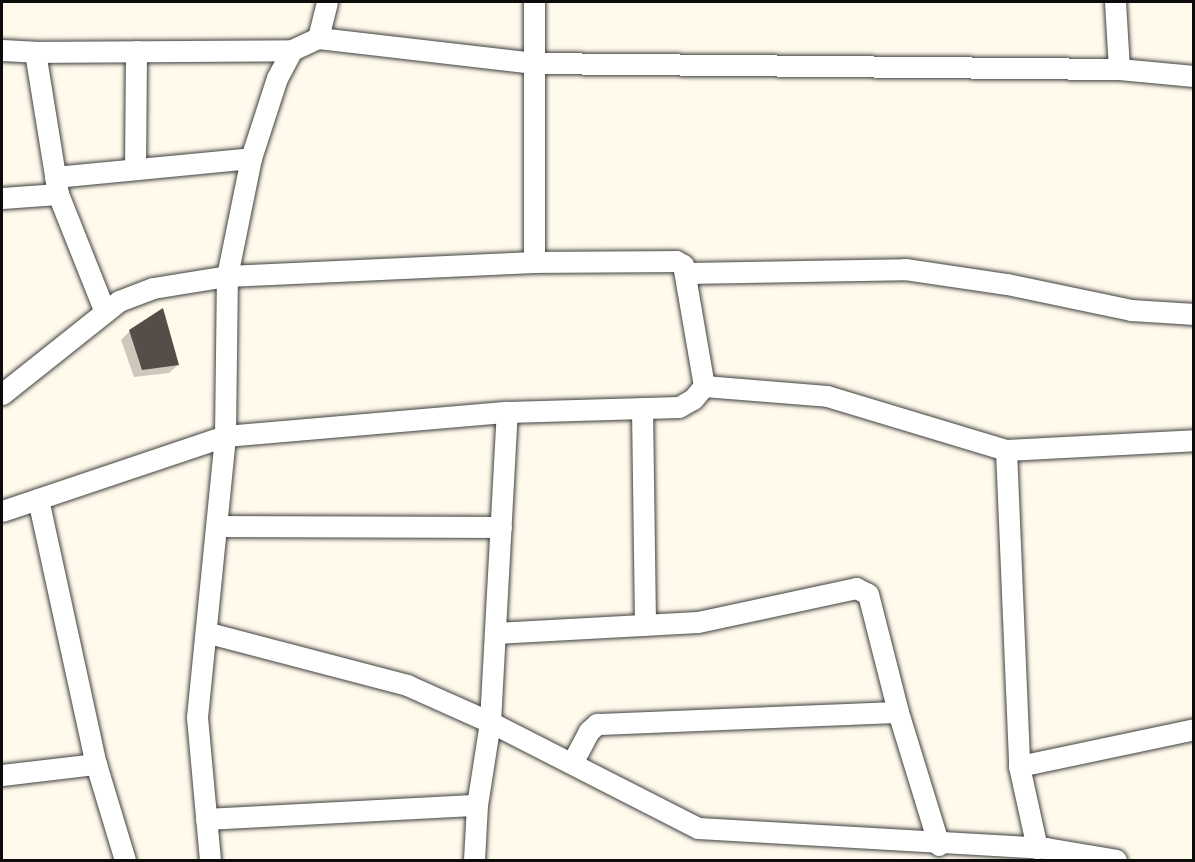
<!DOCTYPE html>
<html>
<head>
<meta charset="utf-8">
<style>
	body { margin:0 }
	#map { position:relative; width:1195px; height:862px; overflow:hidden; background:#fffaeb; font-family:"Crimson Pro",serif }
	div>[style] { position:absolute }
	.shadow>* { inset:0; background:#0003 }
	.building>* { inset:0; background:#564c48 }
	.roads { filter:drop-shadow(0 0 2px #3f3f3f) drop-shadow(0 0 2px #3f3f3f) }
	.street>* { height:21px; margin:-10.5px; padding:0 10.5px; transform-origin:10.5px; border-radius:10.5px; background:#fff }
	span { translate:-50% -50%; white-space:nowrap; text-align:center; line-height:1.15; -webkit-text-stroke:6px #fff; paint-order:stroke }
	.frame { position:absolute; inset:0; border:3px solid #0c0c0c; pointer-events:none }
</style>
</head>
<body>
<div id="map">
	<div class="shadow">
		<div style="clip-path:polygon(130px 331px,178px 365px,169px 373px,134px 377px,121px 340px)"></div>
	</div>
	<div class="building">
		<div style="clip-path:polygon(163px 308px,179px 365px,142px 370px,129px 330px)"></div>
	</div>
	<div class="roads">
		<div class="street">
			<div style="left:318px;top:38px;width:216px;rotate:6.6deg"></div>
			<div style="left:533px;top:63px;width:586px;rotate:0.59deg"></div>
			<div style="left:1119px;top:69px;width:67px;rotate:-93.4deg"></div>
			<div style="left:2px;top:50px;width:33px;rotate:3deg"></div>
			<div style="left:35px;top:52px;width:144px;rotate:80.8deg"></div>
			<div style="left:58px;top:194px;width:127px;rotate:68.3deg"></div>
			<div style="left:35px;top:52px;width:257px;rotate:-0.4deg"></div>
			<div style="left:1119px;top:69px;width:75px;rotate:5.3deg"></div>
			<div style="left:135px;top:169px;width:118px;rotate:-89.5deg"></div>
			<div style="left:55px;top:177px;width:197px;rotate:-5.5deg"></div>
			<div style="left:2px;top:198px;width:56px;rotate:-4.1deg"></div>
			<div style="left:686px;top:273px;width:219px;rotate:-1deg"></div>
			<div style="left:905px;top:269px;width:103px;rotate:8.4deg"></div>
			<div style="left:1007px;top:284px;width:127px;rotate:11.8deg"></div>
			<div style="left:1131px;top:310px;width:63px;rotate:3.6deg"></div>
			<div style="left:704px;top:386px;width:123px;rotate:4.6deg"></div>
			<div style="left:827px;top:396px;width:187px;rotate:16.8deg"></div>
			<div style="left:1006px;top:450px;width:188px;rotate:-3deg"></div>
			<div style="left:2px;top:394px;width:149px;rotate:-38.5deg"></div>
			<div style="left:119px;top:301px;width:36px;rotate:-21deg"></div>
			<div style="left:153px;top:288px;width:75px;rotate:-9.2deg"></div>
			<div style="left:227px;top:276px;width:307px;rotate:-2.6deg"></div>
			<div style="left:642px;top:408px;width:217px;rotate:89.2deg"></div>
			<div style="left:1006px;top:450px;width:316px;rotate:87.6deg"></div>
			<div style="left:1019px;top:766px;width:84px;rotate:77.6deg"></div>
			<div style="left:38px;top:499px;width:271px;rotate:77.7deg"></div>
			<div style="left:96px;top:764px;width:100px;rotate:73.2deg"></div>
			<div style="left:2px;top:511px;width:235px;rotate:-18.6deg"></div>
			<div style="left:225px;top:436px;width:283px;rotate:-4.9deg"></div>
			<div style="left:507px;top:412px;width:172px;rotate:-1.7deg"></div>
			<div style="left:679px;top:407px;width:16px;rotate:-30deg"></div>
			<div style="left:693px;top:399px;width:17px;rotate:-50deg"></div>
			<div style="left:704px;top:386px;width:123px;rotate:-99.8deg"></div>
			<div style="left:683px;top:265px;width:8px;rotate:-150deg"></div>
			<div style="left:676px;top:261px;width:142px;rotate:179.6deg"></div>
			<div style="left:534px;top:262px;width:260px;rotate:-90deg"></div>
			<div style="left:218px;top:526px;width:283px;rotate:0.2deg"></div>
			<div style="left:209px;top:633px;width:205px;rotate:14.7deg"></div>
			<div style="left:407px;top:685px;width:91px;rotate:24deg"></div>
			<div style="left:490px;top:722px;width:233px;rotate:27deg"></div>
			<div style="left:698px;top:828px;width:349px;rotate:3.3deg"></div>
			<div style="left:1046px;top:848px;width:71px;rotate:9.7deg"></div>
			<div style="left:495px;top:633px;width:203px;rotate:-3.1deg"></div>
			<div style="left:698px;top:622px;width:162px;rotate:-12.1deg"></div>
			<div style="left:856px;top:588px;width:13px;rotate:27deg"></div>
			<div style="left:868px;top:594px;width:122px;rotate:75.7deg"></div>
			<div style="left:898px;top:712px;width:139px;rotate:72.9deg"></div>
			<div style="left:572px;top:763px;width:36px;rotate:-62deg"></div>
			<div style="left:589px;top:731px;width:11px;rotate:-41deg"></div>
			<div style="left:597px;top:724px;width:301px;rotate:-2.3deg"></div>
			<div style="left:1019px;top:766px;width:179px;rotate:-11.9deg"></div>
			<div style="left:2px;top:775px;width:95px;rotate:-6.7deg"></div>
			<div style="left:206px;top:819px;width:271px;rotate:-3deg"></div>
			<div style="left:210px;top:860px;width:144px;rotate:-95.2deg"></div>
			<div style="left:197px;top:717px;width:282px;rotate:-84.3deg"></div>
			<div style="left:225px;top:436px;width:160px;rotate:-89.3deg"></div>
			<div style="left:227px;top:276px;width:120px;rotate:-78.5deg"></div>
			<div style="left:251px;top:158px;width:84px;rotate:-72deg"></div>
			<div style="left:277px;top:78px;width:32px;rotate:-62deg"></div>
			<div style="left:292px;top:50px;width:29px;rotate:-25deg"></div>
			<div style="left:318px;top:38px;width:37px;rotate:-76deg"></div>
			<div style="left:474px;top:860px;width:55px;rotate:-86.9deg"></div>
			<div style="left:477px;top:805px;width:84px;rotate:-81.1deg"></div>
			<div style="left:490px;top:722px;width:310px;rotate:-86.9deg"></div>
		</div>
	</div>
	<div class="frame"></div>
</div>
</body>
</html>
